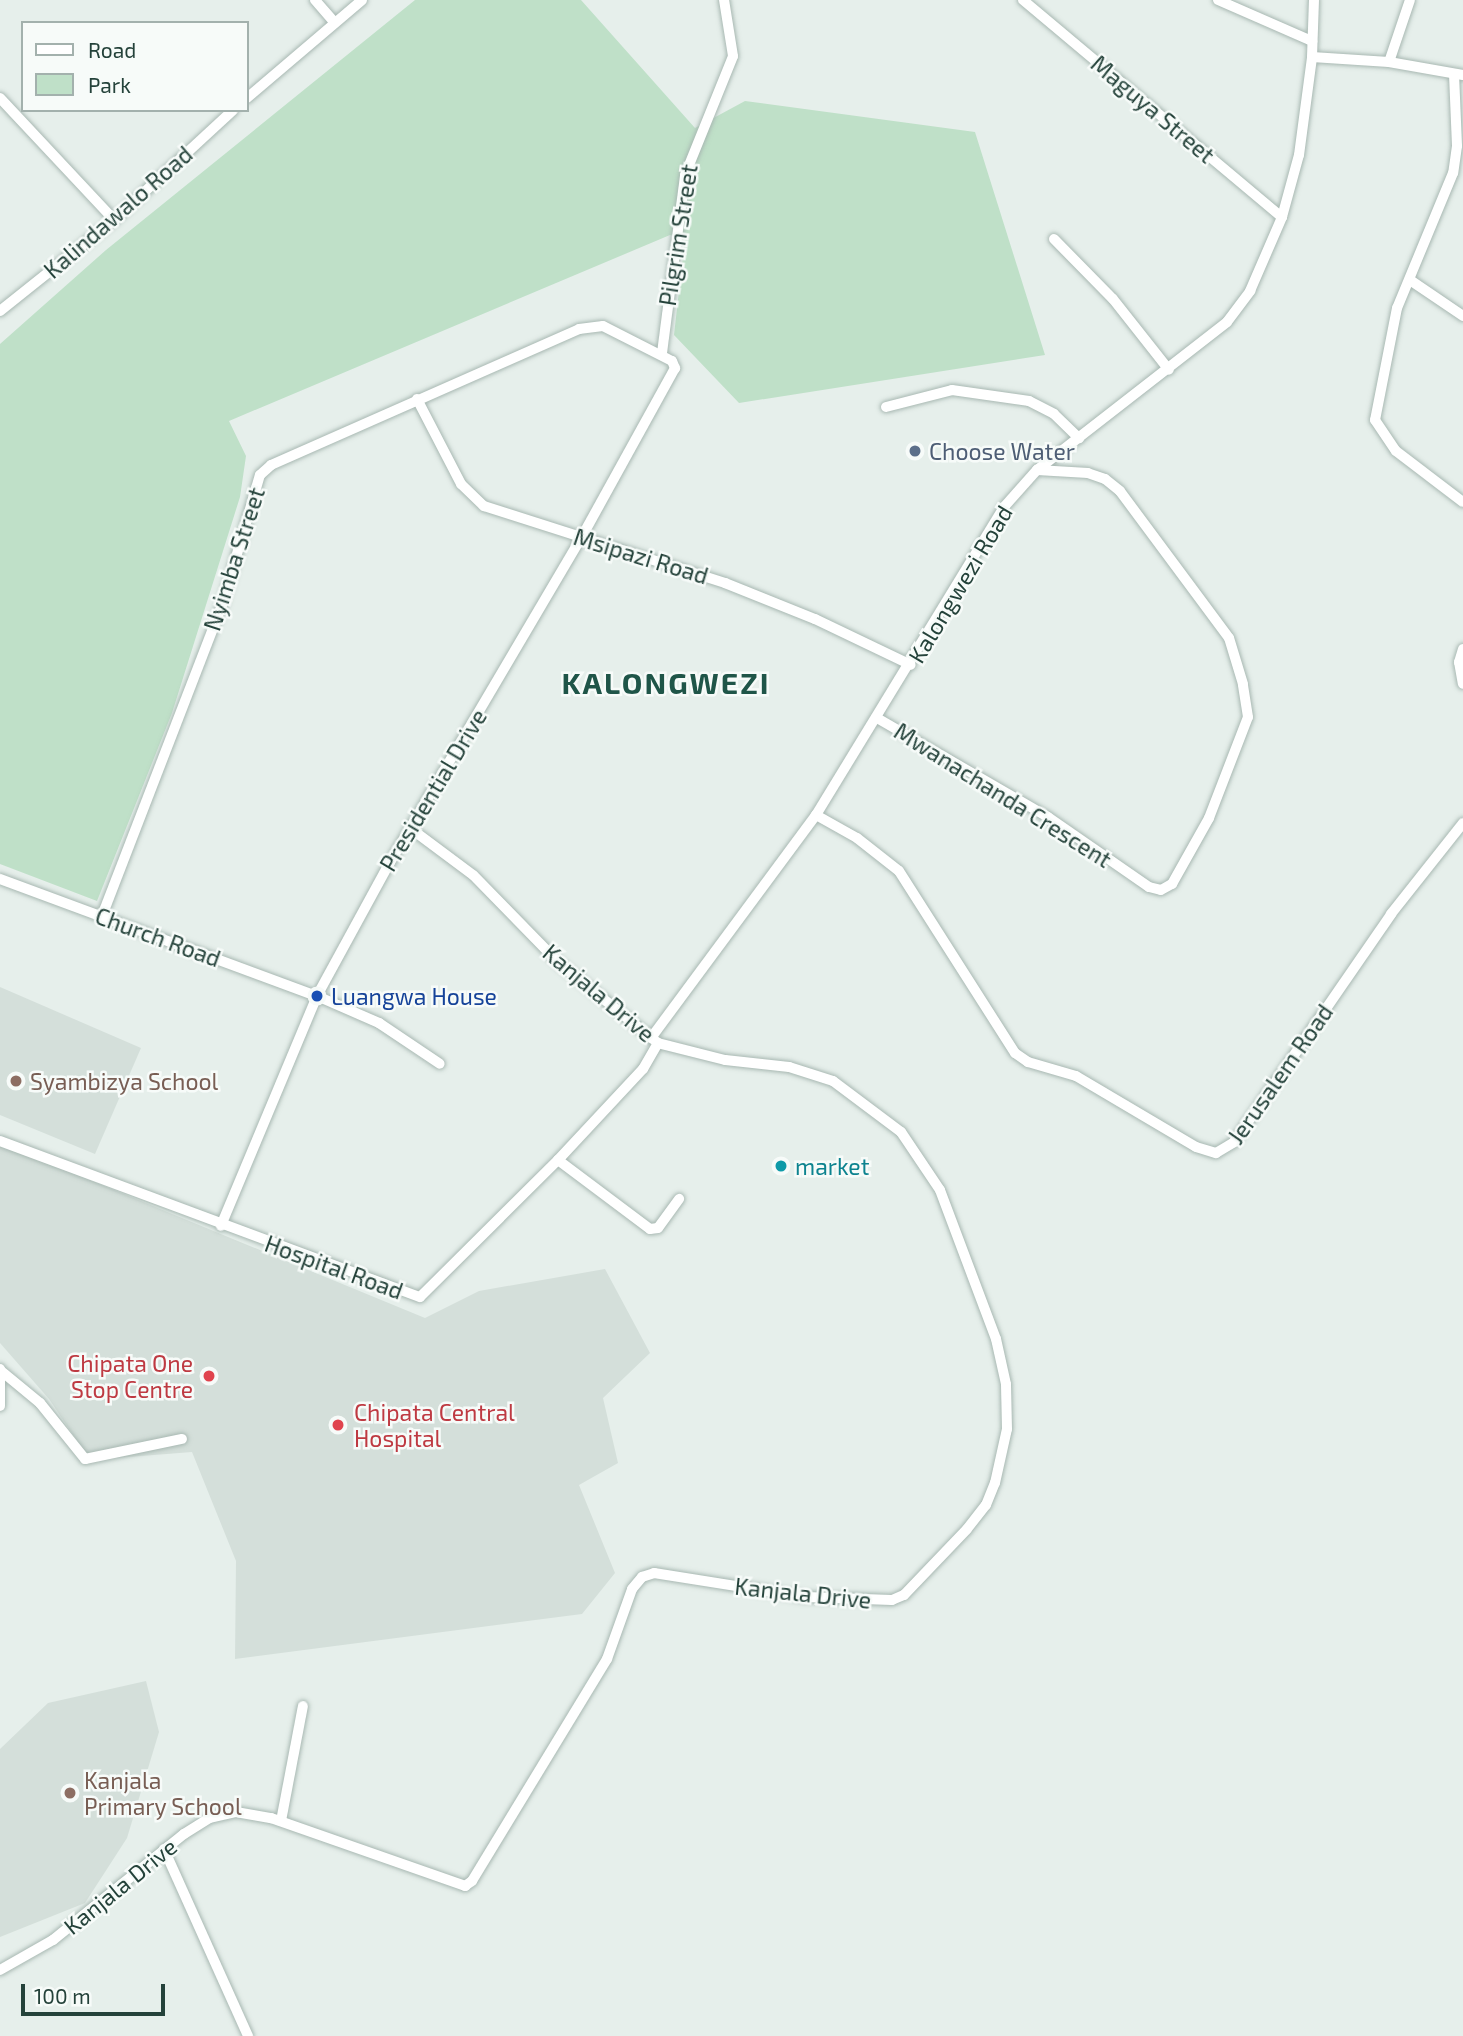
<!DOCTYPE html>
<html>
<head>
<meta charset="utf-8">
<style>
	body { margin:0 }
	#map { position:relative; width:1463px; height:2036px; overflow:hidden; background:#e6efeb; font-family:"Exo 2",sans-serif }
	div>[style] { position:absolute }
	.built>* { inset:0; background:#d4dfda }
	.green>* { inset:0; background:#bfe0c8 }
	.roads { filter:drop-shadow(0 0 2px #a8b8b2) drop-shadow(0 0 2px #a8b8b2) }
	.minor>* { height:10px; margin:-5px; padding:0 5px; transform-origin:5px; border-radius:5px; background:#fff }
	.dots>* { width:19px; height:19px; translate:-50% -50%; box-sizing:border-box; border:4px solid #f7fbf9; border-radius:50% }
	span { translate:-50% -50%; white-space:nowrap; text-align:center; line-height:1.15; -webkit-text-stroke:5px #f7fbf9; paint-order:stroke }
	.street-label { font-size:23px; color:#24423a }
	.service-label { font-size:23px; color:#4e5e75 }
	.left { translate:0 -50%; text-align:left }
	.transit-label { font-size:23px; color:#164399 }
	.education-label { font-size:23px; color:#785e54 }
	.culture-label { font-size:23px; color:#0d838f }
	.health-label { font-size:23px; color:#be3a42 }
	.right { translate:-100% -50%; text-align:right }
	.district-label { font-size:30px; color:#1f5548; font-weight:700; letter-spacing:2px }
	.legend { position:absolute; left:21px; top:21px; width:228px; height:91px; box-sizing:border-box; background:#f7fbf9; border:2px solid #a3b1ad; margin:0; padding:9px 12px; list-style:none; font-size:21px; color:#24423a }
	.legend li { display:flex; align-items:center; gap:14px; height:35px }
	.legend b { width:35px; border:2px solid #a3b1ad }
	.scale { position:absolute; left:21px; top:1984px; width:144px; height:32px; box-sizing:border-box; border:4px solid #24423a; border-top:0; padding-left:9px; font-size:21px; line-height:24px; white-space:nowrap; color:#24423a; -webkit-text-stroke:5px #f7fbf9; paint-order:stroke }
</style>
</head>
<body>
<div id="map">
	<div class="built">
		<div style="clip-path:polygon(0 987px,141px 1048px,95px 1154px,0 1115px)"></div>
		<div style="clip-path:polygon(0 1143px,425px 1318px,479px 1291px,605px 1269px,650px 1353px,603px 1398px,618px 1463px,579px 1485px,615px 1573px,582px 1614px,235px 1659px,236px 1561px,192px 1452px,90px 1460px,49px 1399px,0 1343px)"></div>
		<div style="clip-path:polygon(146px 1681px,159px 1732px,127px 1838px,85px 1903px,0 1937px,0 1749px,48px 1703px)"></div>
	</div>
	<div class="green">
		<div style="clip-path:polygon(415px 0,581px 0,695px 128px,745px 101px,975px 132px,1045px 355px,739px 403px,674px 335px,685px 238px,670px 235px,229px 421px,246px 456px,240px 497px,172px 713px,97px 901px,0 864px,0 344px,106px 250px)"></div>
	</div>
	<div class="roads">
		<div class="minor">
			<div style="left:315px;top:0;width:30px;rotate:49deg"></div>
			<div style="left:1023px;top:0;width:338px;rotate:40deg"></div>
			<div style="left:1218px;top:0;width:103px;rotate:23.6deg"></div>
			<div style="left:1312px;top:57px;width:77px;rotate:3.7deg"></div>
			<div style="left:1389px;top:62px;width:75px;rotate:10deg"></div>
			<div style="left:1389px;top:62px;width:65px;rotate:-71.3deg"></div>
			<div style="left:1454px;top:74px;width:72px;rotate:87.6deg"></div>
			<div style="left:1457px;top:146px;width:27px;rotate:98deg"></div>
			<div style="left:1453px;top:173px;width:146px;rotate:112.5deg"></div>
			<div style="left:1397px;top:308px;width:114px;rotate:101.1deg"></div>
			<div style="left:1375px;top:420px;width:37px;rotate:56deg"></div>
			<div style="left:1396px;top:451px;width:84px;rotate:37.3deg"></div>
			<div style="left:0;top:98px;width:167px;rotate:46.9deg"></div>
			<div style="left:247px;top:98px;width:151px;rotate:-40.4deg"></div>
			<div style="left:1054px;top:239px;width:84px;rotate:45.5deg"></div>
			<div style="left:1113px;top:299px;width:90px;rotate:51.7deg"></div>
			<div style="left:1410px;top:280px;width:64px;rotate:34.2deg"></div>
			<div style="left:0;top:311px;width:146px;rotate:-38.6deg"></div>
			<div style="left:114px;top:220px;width:162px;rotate:-42.7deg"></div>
			<div style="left:662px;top:353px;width:179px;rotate:-82.6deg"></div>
			<div style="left:685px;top:175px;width:128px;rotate:-68deg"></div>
			<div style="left:733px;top:56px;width:57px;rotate:-99.1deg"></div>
			<div style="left:417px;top:399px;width:96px;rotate:62.6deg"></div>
			<div style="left:461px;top:484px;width:32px;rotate:44deg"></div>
			<div style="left:484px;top:506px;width:253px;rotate:17.7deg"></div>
			<div style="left:725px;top:583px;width:97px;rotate:21.8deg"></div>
			<div style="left:815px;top:619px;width:106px;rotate:25.6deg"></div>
			<div style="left:886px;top:407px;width:68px;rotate:-14.4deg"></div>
			<div style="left:952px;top:390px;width:78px;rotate:8.1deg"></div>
			<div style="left:1029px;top:401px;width:28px;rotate:27deg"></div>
			<div style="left:1054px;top:414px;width:35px;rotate:44deg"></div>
			<div style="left:1463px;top:649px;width:14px;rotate:107deg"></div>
			<div style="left:1459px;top:662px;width:22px;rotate:80deg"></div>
			<div style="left:877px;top:718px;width:198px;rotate:30.1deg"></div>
			<div style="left:1048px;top:817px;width:123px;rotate:34.7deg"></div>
			<div style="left:1149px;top:887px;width:12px;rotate:14deg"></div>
			<div style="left:1161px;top:890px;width:13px;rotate:-29deg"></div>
			<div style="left:1172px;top:884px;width:76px;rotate:-60.7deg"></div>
			<div style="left:1209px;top:818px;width:108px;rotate:-68.9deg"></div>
			<div style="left:1248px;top:717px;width:33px;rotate:-99deg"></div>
			<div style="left:1243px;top:684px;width:48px;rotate:-106.9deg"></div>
			<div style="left:1229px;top:638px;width:183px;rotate:-126.6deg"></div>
			<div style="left:1120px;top:491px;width:19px;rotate:-141deg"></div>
			<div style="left:1105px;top:479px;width:18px;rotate:-161deg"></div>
			<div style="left:1088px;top:473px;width:51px;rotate:-176.6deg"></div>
			<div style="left:816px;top:815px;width:47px;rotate:29.3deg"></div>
			<div style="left:857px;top:838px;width:53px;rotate:38.2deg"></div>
			<div style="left:899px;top:871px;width:216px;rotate:57.5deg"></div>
			<div style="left:1015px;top:1053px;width:16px;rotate:35deg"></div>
			<div style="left:1028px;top:1062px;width:50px;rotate:16.3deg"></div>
			<div style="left:1076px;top:1076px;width:139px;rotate:30.6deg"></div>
			<div style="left:1196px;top:1147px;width:21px;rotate:17deg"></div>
			<div style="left:1216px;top:1153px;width:21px;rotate:-31deg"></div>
			<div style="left:1234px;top:1142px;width:277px;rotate:-55.4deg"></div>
			<div style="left:1391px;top:914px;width:116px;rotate:-51.6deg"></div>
			<div style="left:0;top:879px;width:338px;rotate:20.3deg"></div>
			<div style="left:317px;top:996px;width:68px;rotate:23.5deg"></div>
			<div style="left:379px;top:1023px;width:73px;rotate:33.9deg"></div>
			<div style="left:102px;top:916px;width:337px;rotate:-68.9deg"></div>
			<div style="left:223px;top:602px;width:132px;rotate:-73.8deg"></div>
			<div style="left:260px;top:475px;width:15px;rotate:-42deg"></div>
			<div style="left:271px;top:465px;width:337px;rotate:-23.8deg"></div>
			<div style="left:579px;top:329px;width:24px;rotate:-7deg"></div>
			<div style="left:603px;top:326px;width:77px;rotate:26.9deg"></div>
			<div style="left:672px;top:361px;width:8px;rotate:67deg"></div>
			<div style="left:675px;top:368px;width:194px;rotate:118.9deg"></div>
			<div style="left:581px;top:538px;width:376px;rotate:120.5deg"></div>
			<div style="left:390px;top:862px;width:153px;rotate:118.6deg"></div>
			<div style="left:317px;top:996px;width:249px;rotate:112.7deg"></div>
			<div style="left:651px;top:1038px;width:277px;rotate:-53.5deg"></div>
			<div style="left:816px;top:815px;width:361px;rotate:-58.6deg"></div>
			<div style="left:1004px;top:507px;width:50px;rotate:-48.3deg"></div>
			<div style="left:1037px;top:470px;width:241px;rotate:-37.9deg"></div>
			<div style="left:1227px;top:322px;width:39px;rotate:-53deg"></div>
			<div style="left:1250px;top:291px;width:81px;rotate:-66.6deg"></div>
			<div style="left:1282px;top:217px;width:64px;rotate:-74.7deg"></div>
			<div style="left:1299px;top:155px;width:99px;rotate:-82.4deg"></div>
			<div style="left:1312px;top:57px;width:57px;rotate:-88deg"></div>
			<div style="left:0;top:1141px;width:448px;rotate:20.4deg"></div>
			<div style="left:420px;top:1297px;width:194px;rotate:-44.8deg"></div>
			<div style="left:558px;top:1160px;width:125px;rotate:-47deg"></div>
			<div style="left:643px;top:1069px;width:30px;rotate:-60deg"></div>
			<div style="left:558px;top:1160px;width:115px;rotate:36.9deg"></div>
			<div style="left:650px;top:1229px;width:8px;rotate:-7deg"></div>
			<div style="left:658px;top:1228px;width:36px;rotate:-54deg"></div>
			<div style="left:0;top:1369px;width:37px;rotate:90deg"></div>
			<div style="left:0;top:1370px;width:52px;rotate:39.5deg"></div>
			<div style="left:40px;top:1403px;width:72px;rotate:51.2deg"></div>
			<div style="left:85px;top:1459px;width:99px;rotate:-11.7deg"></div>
			<div style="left:281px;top:1821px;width:117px;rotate:-79.2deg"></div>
			<div style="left:164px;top:1849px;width:205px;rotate:65.8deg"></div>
			<div style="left:0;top:1970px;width:61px;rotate:-29.5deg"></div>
			<div style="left:53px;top:1940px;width:169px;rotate:-39deg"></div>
			<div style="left:184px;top:1834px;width:31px;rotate:-32deg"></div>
			<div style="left:210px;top:1818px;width:27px;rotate:-13deg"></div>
			<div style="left:236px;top:1812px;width:36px;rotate:10deg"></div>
			<div style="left:271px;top:1818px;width:206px;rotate:19.3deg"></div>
			<div style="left:465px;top:1886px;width:9px;rotate:-36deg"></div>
			<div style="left:472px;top:1881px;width:260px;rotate:-58.7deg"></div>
			<div style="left:607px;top:1659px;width:74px;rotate:-70.3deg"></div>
			<div style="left:632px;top:1589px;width:16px;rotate:-50deg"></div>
			<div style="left:642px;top:1577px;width:13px;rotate:-18deg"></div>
			<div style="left:654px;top:1573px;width:154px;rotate:9deg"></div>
			<div style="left:806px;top:1597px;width:86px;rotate:2deg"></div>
			<div style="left:892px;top:1600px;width:13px;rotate:-23deg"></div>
			<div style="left:904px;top:1595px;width:91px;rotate:-46.3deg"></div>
			<div style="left:967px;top:1529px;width:31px;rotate:-52deg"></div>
			<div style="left:986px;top:1505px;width:24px;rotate:-68deg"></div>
			<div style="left:995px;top:1483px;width:55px;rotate:-77.5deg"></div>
			<div style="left:1007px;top:1429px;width:45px;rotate:-91.3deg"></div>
			<div style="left:1006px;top:1384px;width:46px;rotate:-102.5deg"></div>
			<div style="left:996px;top:1339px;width:159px;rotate:-110.6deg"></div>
			<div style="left:940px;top:1190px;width:70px;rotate:-123.9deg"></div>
			<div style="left:901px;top:1132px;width:85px;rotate:-143.1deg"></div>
			<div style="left:833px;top:1081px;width:46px;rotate:-162.3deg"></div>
			<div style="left:789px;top:1067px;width:64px;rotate:-173.8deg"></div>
			<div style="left:725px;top:1060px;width:69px;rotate:-165.8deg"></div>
			<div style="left:658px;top:1043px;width:126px;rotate:-141.1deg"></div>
			<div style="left:560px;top:964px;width:124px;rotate:-134.3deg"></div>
			<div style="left:473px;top:875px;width:79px;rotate:-143.3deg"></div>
		</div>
	</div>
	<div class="dots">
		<div style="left:915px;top:451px;background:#5c6f8a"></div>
		<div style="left:317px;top:996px;background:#1a4fb4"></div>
		<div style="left:16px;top:1081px;background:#8d6e63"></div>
		<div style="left:781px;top:1166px;background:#0f9aa8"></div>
		<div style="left:209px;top:1376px;background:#e0444e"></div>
		<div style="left:338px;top:1425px;background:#e0444e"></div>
		<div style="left:70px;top:1793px;background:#8d6e63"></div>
	</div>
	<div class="street-label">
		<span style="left:1153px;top:109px;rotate:40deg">Maguya Street</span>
		<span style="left:118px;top:212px;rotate:-41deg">Kalindawalo Road</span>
		<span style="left:678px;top:235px;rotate:-81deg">Pilgrim Street</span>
		<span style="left:641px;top:556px;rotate:17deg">Msipazi Road</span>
		<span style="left:234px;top:559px;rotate:-72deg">Nyimba Street</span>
		<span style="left:960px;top:584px;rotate:-59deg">Kalongwezi Road</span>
		<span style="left:433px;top:790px;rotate:-59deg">Presidential Drive</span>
		<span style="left:1003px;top:795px;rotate:32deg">Mwanachanda Crescent</span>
		<span style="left:158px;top:937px;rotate:20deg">Church Road</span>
		<span style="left:599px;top:993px;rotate:40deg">Kanjala Drive</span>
		<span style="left:1280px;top:1074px;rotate:-55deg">Jerusalem Road</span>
		<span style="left:334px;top:1267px;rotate:20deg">Hospital Road</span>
		<span style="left:803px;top:1593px;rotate:6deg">Kanjala Drive</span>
		<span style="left:120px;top:1886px;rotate:-39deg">Kanjala Drive</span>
	</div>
	<div class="service-label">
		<span class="left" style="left:929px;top:451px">Choose Water</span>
	</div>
	<div class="transit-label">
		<span class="left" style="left:331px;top:996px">Luangwa House</span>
	</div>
	<div class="education-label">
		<span class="left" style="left:30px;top:1081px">Syambizya School</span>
		<span class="left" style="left:84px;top:1793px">Kanjala<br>Primary School</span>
	</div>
	<div class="culture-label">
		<span class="left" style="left:795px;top:1166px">market</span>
	</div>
	<div class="health-label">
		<span class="right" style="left:193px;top:1376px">Chipata One<br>Stop Centre</span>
		<span class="left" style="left:354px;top:1425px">Chipata Central<br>Hospital</span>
	</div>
	<div class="district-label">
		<span style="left:666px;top:682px">KALONGWEZI</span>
	</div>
	<ul class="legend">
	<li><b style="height:9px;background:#fff"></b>Road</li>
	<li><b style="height:19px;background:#bfe0c8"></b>Park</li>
	</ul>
	<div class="scale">100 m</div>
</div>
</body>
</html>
